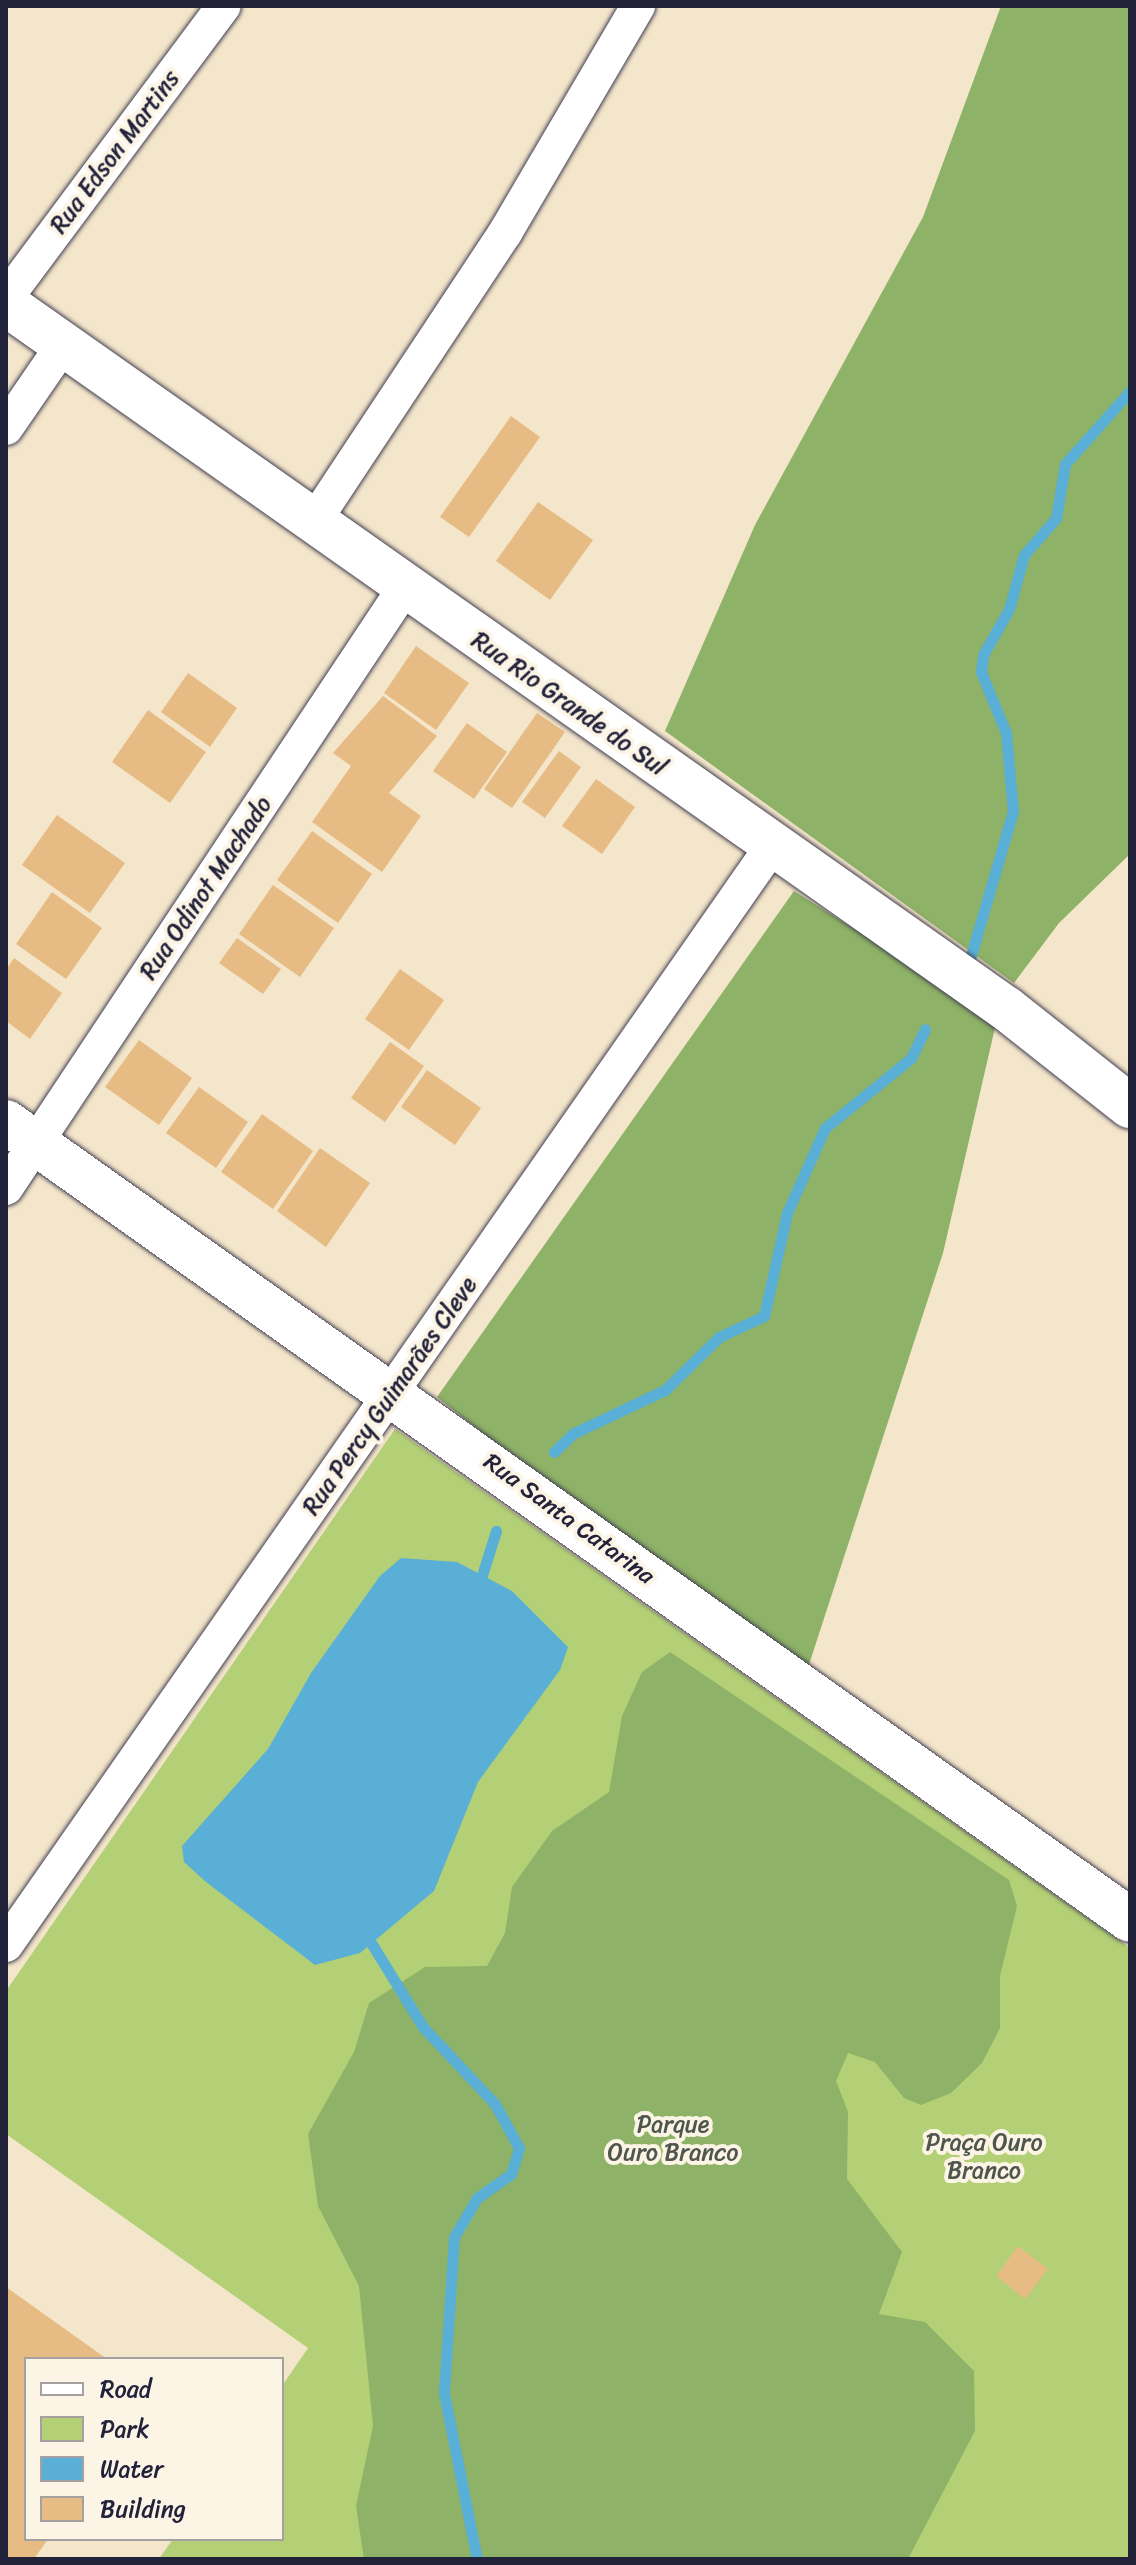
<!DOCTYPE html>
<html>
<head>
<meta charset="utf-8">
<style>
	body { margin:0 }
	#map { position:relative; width:1136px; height:2565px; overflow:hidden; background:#f4e6cb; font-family:Sriracha,sans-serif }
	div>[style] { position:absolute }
	.green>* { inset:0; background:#b3d076 }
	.forest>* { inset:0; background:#8eb267 }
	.water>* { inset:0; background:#59afd5 }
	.stream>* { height:11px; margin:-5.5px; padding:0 5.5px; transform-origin:5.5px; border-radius:5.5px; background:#59afd5 }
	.building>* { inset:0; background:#e7bb84 }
	.roads { filter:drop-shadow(0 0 2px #423f51) drop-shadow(0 0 2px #423f51) }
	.street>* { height:34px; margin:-17px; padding:0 17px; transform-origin:17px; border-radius:17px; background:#fff }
	.secondary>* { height:44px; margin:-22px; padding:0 22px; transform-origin:22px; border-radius:22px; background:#fff }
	span { translate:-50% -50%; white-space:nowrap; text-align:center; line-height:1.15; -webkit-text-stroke:8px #fcf5e5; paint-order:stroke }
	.street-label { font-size:24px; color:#22223b }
	.park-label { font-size:24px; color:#4e564d }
	.frame { position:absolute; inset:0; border:8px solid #22223b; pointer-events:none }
	.legend { position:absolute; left:24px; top:2357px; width:260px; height:184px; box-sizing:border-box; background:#fcf5e5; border:2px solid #a5a1a1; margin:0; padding:10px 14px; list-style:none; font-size:24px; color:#22223b }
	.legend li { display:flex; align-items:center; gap:16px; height:40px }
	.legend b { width:40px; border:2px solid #a5a1a1 }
</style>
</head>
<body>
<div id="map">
	<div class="green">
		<div style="clip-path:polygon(395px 1429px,1130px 1948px,1130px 2559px,159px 2559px,173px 2539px,282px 2539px,282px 2386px,308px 2348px,6px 2134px,6px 1991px)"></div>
	</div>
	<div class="forest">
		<div style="clip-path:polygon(1001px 6px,1130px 6px,1130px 854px,1059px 923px,1014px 983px,665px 731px,755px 525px,923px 217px)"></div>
		<div style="clip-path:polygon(794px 891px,997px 1019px,943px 1253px,802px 1686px,437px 1397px)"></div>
		<div style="clip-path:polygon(670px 1652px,1009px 1880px,1017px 1906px,1000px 1976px,1000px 2028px,982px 2063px,951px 2093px,921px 2105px,904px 2098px,875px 2062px,848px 2053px,836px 2081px,848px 2112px,847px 2179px,902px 2252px,879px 2314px,925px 2322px,974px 2371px,975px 2431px,908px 2559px,364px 2559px,356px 2506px,373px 2426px,359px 2286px,318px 2206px,308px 2134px,354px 2052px,369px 2003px,425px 1967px,487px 1966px,505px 1933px,512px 1887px,552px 1831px,609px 1792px,622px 1716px,642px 1672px)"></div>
	</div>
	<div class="water">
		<div style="clip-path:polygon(401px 1558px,457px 1562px,512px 1591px,568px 1647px,560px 1670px,478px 1782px,434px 1891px,360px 1953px,315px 1965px,206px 1882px,184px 1862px,182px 1846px,268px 1749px,311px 1673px,380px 1576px)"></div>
	</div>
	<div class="stream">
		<div style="left:970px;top:959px;width:154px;rotate:-73.8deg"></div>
		<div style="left:1013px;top:811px;width:78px;rotate:-95.1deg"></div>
		<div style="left:1006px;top:733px;width:66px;rotate:-112.3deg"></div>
		<div style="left:981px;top:672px;width:17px;rotate:-83deg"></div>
		<div style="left:983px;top:655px;width:53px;rotate:-60.5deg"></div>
		<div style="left:1009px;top:609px;width:56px;rotate:-74.5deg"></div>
		<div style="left:1024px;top:555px;width:49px;rotate:-49.1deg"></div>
		<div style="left:1056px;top:518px;width:55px;rotate:-80.5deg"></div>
		<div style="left:1065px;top:464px;width:98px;rotate:-48.3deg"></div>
		<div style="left:554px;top:1452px;width:28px;rotate:-44deg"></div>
		<div style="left:574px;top:1433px;width:101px;rotate:-25.3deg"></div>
		<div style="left:665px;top:1390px;width:76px;rotate:-44.5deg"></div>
		<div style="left:719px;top:1337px;width:50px;rotate:-25deg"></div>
		<div style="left:764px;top:1316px;width:106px;rotate:-77.4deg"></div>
		<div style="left:787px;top:1213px;width:93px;rotate:-65.9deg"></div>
		<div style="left:825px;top:1128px;width:111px;rotate:-39.1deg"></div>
		<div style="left:911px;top:1058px;width:32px;rotate:-64deg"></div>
		<div style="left:478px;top:1588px;width:60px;rotate:-72.5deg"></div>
		<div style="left:365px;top:1933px;width:110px;rotate:58.3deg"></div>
		<div style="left:423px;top:2027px;width:105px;rotate:46.9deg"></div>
		<div style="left:495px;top:2104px;width:50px;rotate:61.4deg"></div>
		<div style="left:519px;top:2148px;width:27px;rotate:107deg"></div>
		<div style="left:511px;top:2174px;width:42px;rotate:144.8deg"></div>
		<div style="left:477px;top:2198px;width:45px;rotate:120.5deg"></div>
		<div style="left:454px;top:2237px;width:156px;rotate:93.7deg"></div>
		<div style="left:444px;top:2393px;width:169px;rotate:78.8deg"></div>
	</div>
	<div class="building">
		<div style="clip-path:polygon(511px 416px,540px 437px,469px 537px,440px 517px)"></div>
		<div style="clip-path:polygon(538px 502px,593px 540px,550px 600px,496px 561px)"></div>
		<div style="clip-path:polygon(416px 646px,469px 683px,436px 730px,384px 693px)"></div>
		<div style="clip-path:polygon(188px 673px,237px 708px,210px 747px,161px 712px)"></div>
		<div style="clip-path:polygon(383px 696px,437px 736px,389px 793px,421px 816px,382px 872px,312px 822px,351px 766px,333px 753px)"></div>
		<div style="clip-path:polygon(148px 710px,206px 752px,170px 803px,112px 762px)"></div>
		<div style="clip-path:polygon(537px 713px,565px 732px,512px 808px,484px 789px)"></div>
		<div style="clip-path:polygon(467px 723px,507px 752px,474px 799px,433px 771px)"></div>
		<div style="clip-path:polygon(559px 751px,581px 767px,545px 818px,522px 802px)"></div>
		<div style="clip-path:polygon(596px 779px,635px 807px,602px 854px,562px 826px)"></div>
		<div style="clip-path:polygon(57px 815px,125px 863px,90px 913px,22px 865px)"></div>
		<div style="clip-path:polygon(312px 831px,372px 874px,338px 923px,277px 880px)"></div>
		<div style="clip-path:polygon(273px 885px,334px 928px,300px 977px,239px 934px)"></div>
		<div style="clip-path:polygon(52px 892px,102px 928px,66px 979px,16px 944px)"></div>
		<div style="clip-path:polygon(237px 938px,281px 969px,263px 994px,219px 963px)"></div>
		<div style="clip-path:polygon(14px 958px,62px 993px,30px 1039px,6px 1021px,6px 970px)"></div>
		<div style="clip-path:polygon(400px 969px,444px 1000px,409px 1050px,365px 1019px)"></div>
		<div style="clip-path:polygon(139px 1040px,192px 1078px,159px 1125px,105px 1087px)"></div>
		<div style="clip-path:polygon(390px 1042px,424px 1066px,385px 1122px,351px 1098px)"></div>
		<div style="clip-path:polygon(427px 1070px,481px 1108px,455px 1145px,401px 1107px)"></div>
		<div style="clip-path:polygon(199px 1087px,248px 1122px,216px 1168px,166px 1133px)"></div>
		<div style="clip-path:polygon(262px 1114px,313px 1151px,273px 1209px,221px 1172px)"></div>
		<div style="clip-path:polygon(320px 1148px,370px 1183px,326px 1247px,277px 1211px)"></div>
		<div style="clip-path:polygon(1018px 2246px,1048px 2269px,1025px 2299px,996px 2276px)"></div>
		<div style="clip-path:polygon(6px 2287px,107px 2359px,26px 2359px,26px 2539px,48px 2539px,34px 2559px,6px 2559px)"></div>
	</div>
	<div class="roads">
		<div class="street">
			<div style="left:6px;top:298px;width:364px;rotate:-53.3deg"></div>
			<div style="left:6px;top:428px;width:101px;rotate:-55.5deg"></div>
			<div style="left:315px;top:520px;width:344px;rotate:-56.5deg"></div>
			<div style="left:505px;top:233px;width:263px;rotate:-59.6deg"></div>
			<div style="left:6px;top:1188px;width:721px;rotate:-56.42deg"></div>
			<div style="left:6px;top:1945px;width:1340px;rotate:-55.12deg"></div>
		</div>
		<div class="secondary">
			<div style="left:6px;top:304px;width:1224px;rotate:35.16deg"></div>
			<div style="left:1007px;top:1009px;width:157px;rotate:38.3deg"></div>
			<div style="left:6px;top:1122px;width:1378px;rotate:35.37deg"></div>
		</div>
	</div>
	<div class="street-label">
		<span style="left:115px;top:152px;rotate:-53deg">Rua Edson Martins</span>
		<span style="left:569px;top:704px;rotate:35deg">Rua Rio Grande do Sul</span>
		<span style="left:206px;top:888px;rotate:-56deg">Rua Odinot Machado</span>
		<span style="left:390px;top:1396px;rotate:-55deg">Rua Percy Guimarães Cleve</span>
		<span style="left:569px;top:1519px;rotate:36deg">Rua Santa Catarina</span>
	</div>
	<div class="park-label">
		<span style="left:673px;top:2139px">Parque<br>Ouro Branco</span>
		<span style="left:984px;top:2157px">Praça Ouro<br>Branco</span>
	</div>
	<div class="frame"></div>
	<ul class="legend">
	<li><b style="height:10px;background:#fff"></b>Road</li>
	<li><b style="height:22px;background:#b3d076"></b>Park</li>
	<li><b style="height:22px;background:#59afd5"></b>Water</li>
	<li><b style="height:22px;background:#e7bb84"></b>Building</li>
	</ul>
</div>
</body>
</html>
